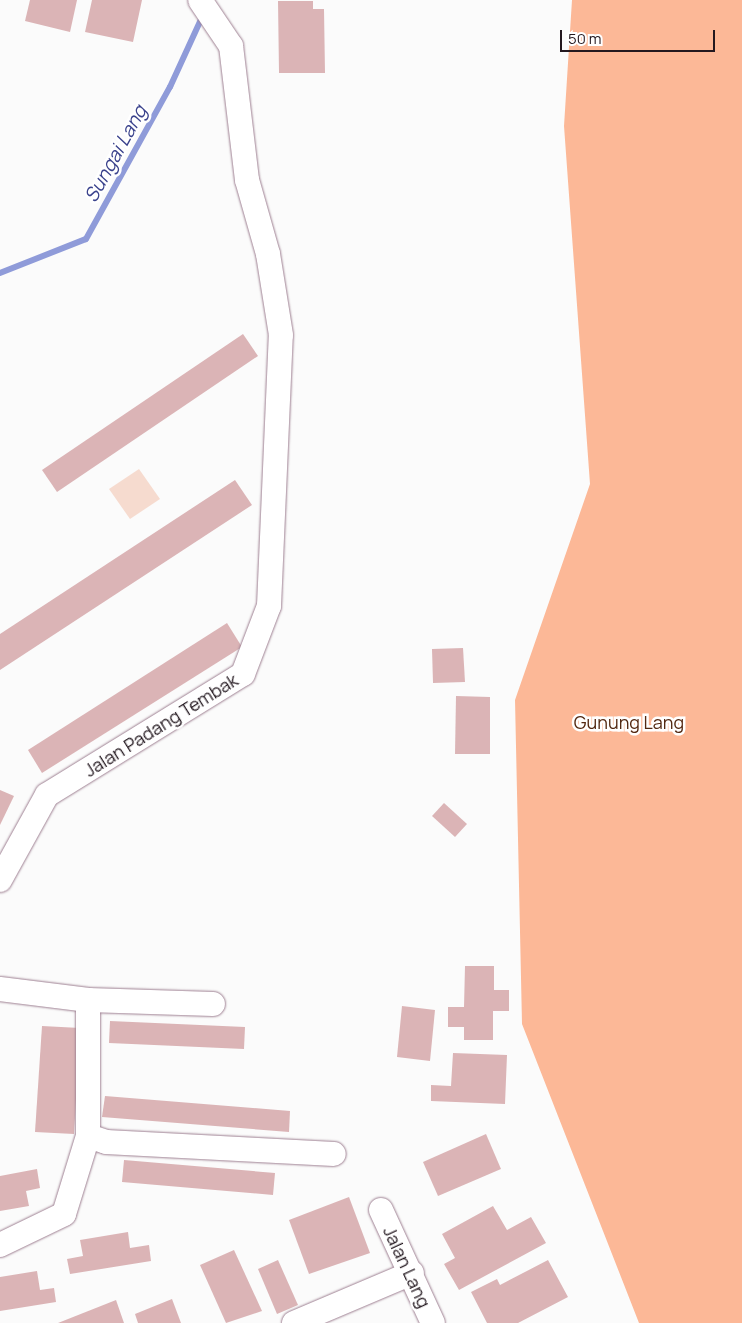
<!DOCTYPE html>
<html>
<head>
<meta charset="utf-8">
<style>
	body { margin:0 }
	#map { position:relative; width:742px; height:1323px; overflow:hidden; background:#fbfbfb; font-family:Manrope,sans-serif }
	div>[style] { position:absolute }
	.green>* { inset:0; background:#f6dbcf }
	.forest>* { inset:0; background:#fcb897 }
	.stream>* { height:6px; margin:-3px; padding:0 3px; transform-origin:3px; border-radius:3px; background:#8f9bd9 }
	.building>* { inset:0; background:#dbb4b6 }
	.roads { filter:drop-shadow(0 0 1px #9e8092) drop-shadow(0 0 1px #9e8092) }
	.minor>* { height:24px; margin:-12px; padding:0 12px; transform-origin:12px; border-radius:12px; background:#fff }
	span { translate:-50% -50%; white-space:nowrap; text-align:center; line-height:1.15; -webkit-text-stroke:5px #fff; paint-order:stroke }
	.park-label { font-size:18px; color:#532811 }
	.street-label { font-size:18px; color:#23181f }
	.water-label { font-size:19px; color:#3a428c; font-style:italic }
	.scale { position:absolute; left:560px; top:30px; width:155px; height:22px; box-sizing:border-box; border:2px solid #23181f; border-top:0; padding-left:6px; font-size:15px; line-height:18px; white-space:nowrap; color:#23181f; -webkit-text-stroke:4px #fff; paint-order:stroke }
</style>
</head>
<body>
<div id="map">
	<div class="green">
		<div style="clip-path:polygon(139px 469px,160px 499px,130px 519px,109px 489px)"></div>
	</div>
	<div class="forest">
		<div style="clip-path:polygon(572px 0,742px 0,742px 1323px,639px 1323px,522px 1024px,515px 700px,590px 484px,564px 126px)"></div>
	</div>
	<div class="stream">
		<div style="left:0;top:273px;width:92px;rotate:-21.6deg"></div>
		<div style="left:86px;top:239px;width:174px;rotate:-61.1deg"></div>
		<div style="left:170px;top:87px;width:79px;rotate:-65.4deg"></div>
	</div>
	<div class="building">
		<div style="clip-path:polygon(30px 0,77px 0,70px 32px,25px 21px)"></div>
		<div style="clip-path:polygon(92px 0,142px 0,133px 42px,85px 32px)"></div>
		<div style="clip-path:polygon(278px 1px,313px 1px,313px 9px,324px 9px,325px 73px,279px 73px)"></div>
		<div style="clip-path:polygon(243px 334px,258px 356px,57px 492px,42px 470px)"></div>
		<div style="clip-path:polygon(235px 480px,252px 505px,0 670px,0 634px)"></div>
		<div style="clip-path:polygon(227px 623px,242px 647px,42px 773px,28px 750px)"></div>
		<div style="clip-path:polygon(463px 648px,465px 682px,433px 683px,432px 649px)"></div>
		<div style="clip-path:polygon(456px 696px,490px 697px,490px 754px,455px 754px)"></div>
		<div style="clip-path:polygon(0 790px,14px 796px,0 825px)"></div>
		<div style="clip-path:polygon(444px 803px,467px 824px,455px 837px,432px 816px)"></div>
		<div style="clip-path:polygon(465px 966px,494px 966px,494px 990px,509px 990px,509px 1011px,493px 1011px,493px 1040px,464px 1040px,464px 1027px,448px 1027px,448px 1007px,464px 1007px)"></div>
		<div style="clip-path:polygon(402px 1006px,435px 1010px,430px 1061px,397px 1057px)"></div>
		<div style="clip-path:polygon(110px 1021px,245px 1027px,244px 1049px,109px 1043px)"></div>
		<div style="clip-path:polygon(42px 1026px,80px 1028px,74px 1134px,35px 1132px)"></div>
		<div style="clip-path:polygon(453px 1053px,507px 1055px,505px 1104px,431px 1101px,431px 1085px,451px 1086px)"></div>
		<div style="clip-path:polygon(105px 1096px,290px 1111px,289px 1132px,102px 1117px)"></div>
		<div style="clip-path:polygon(486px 1134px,501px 1169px,438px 1196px,423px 1162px)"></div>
		<div style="clip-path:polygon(124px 1160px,275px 1173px,273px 1195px,122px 1182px)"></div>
		<div style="clip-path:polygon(37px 1169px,40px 1188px,26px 1191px,29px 1206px,0 1211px,0 1176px)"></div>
		<div style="clip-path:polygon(349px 1197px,370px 1253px,309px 1274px,289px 1220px)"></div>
		<div style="clip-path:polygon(493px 1206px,507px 1230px,531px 1217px,546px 1243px,459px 1290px,444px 1264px,455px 1258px,442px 1234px)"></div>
		<div style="clip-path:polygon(128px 1232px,130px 1248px,149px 1245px,151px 1261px,70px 1274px,67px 1259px,83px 1256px,80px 1240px)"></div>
		<div style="clip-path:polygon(234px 1250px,262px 1311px,226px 1323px,200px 1265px)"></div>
		<div style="clip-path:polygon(278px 1260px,298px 1305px,277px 1314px,258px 1269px)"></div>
		<div style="clip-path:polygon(548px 1260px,568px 1297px,518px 1323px,487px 1323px,471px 1292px,497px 1279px,500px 1285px)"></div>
		<div style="clip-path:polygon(37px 1271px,40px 1290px,54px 1288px,56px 1302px,0 1311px,0 1277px)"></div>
		<div style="clip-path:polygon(172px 1299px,181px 1323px,138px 1323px,135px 1314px)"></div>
		<div style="clip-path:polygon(116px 1300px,124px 1323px,58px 1323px)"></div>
	</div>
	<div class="roads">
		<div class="minor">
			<div style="left:0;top:880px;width:97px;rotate:-61.1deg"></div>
			<div style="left:47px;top:795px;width:230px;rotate:-31.7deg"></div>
			<div style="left:243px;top:674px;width:73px;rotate:-69.1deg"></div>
			<div style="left:269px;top:606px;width:271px;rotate:-87.5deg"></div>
			<div style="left:281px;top:335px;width:82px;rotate:-99.1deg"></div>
			<div style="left:268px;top:254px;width:77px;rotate:-105.8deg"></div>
			<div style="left:247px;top:180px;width:135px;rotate:-96.8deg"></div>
			<div style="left:231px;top:46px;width:55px;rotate:-124deg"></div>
			<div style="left:0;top:989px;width:89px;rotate:7.1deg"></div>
			<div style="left:88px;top:1000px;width:125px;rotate:1.8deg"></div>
			<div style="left:88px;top:1136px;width:19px;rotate:18deg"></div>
			<div style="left:106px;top:1142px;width:228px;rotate:3deg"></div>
			<div style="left:381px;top:1210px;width:124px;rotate:65.3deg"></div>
			<div style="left:0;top:1245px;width:71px;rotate:-25.8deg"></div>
			<div style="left:64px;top:1214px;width:82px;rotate:-72.9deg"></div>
			<div style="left:88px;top:1136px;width:136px;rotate:-90deg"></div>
			<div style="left:294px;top:1323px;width:128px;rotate:-23deg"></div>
		</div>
	</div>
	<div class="park-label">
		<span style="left:629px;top:722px">Gunung Lang</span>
	</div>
	<div class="street-label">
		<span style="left:161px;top:725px;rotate:-32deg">Jalan Padang Tembak</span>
		<span style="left:407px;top:1267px;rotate:65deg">Jalan Lang</span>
	</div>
	<div class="water-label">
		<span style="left:116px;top:154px;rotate:-61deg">Sungai Lang</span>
	</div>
	<div class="scale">50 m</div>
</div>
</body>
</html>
